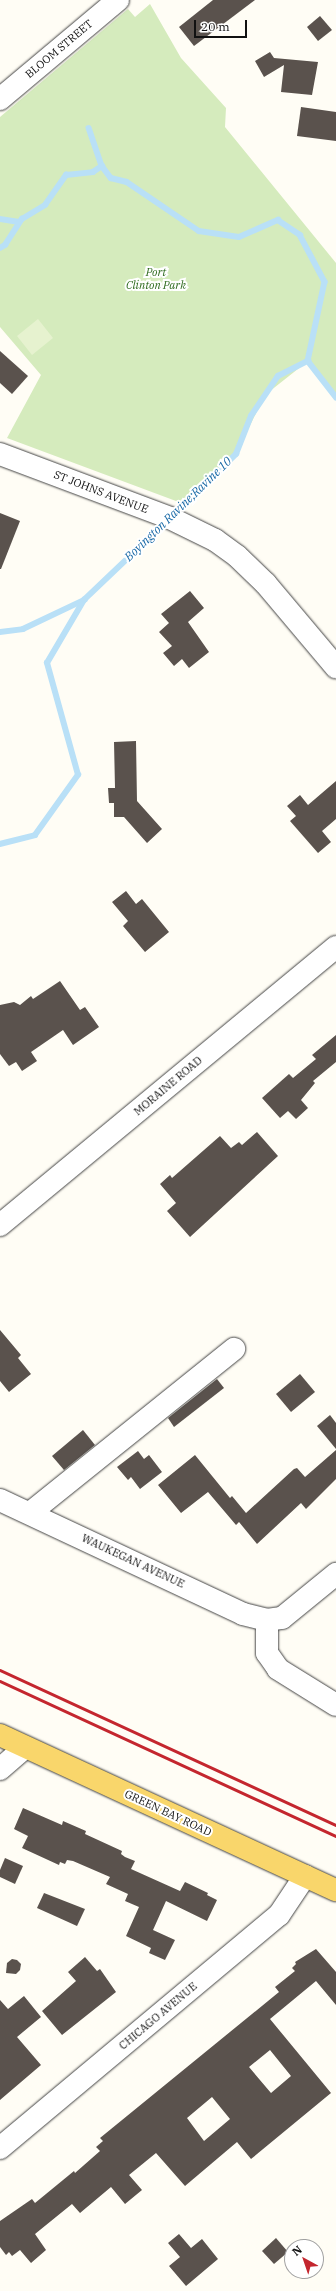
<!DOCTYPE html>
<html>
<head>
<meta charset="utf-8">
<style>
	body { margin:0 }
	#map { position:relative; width:336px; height:2291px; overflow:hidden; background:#fffdf5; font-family:"IBM Plex Serif",serif }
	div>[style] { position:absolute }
	.green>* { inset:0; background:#d5ebbd }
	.pitch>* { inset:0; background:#e6f2cf }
	.stream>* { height:5.5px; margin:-2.75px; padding:0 2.75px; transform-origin:2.75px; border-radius:2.75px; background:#b9e0f7 }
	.building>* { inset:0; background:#5a524d }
	.roads { filter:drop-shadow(0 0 1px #444) drop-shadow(0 0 1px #444) }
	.minor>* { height:22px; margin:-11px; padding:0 11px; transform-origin:11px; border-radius:11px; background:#fff }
	.major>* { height:22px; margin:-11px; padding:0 11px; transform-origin:11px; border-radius:11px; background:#f9d66b }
	.rail>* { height:3px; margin:-1.5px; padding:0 1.5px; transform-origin:1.5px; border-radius:1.5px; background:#c4262e }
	span { translate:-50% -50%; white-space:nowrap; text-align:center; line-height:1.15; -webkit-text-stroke:4px #fff; paint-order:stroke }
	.street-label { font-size:11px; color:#111 }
	.park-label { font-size:11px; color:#2f6b1f; font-style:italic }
	.water-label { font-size:12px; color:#1768a6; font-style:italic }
	.north { position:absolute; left:284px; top:2239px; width:40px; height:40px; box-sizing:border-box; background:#fff; border:1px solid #a0a0a0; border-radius:50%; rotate:320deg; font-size:11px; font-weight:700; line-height:16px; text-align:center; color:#111 }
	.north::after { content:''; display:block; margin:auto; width:14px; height:18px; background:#c4262e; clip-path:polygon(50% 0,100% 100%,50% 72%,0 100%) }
	.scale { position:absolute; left:194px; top:20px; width:53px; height:18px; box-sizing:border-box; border:2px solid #111; border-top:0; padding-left:5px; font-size:12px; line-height:14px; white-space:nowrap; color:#111; -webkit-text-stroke:3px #fff; paint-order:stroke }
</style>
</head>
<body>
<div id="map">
	<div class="green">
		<div style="clip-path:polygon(150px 4px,181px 58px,226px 108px,225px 127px,336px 263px,336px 397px,308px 361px,265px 395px,236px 454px,184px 504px,7px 438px,41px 375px,0 327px,0 117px,128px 9px,135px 17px)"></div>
	</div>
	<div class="pitch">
		<div style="clip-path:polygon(38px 319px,53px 338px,32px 355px,17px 336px)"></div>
	</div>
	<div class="stream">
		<div style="left:89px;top:128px;width:40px;rotate:71.1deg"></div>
		<div style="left:0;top:219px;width:19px;rotate:9deg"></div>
		<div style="left:0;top:248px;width:6px;rotate:-31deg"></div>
		<div style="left:5px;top:245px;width:31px;rotate:-57deg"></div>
		<div style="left:22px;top:219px;width:27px;rotate:-31deg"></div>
		<div style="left:45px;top:205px;width:37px;rotate:-55deg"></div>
		<div style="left:66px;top:175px;width:27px;rotate:-6deg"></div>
		<div style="left:93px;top:172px;width:11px;rotate:-34deg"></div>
		<div style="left:102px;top:166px;width:15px;rotate:53deg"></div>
		<div style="left:111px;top:178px;width:16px;rotate:14deg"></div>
		<div style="left:127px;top:182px;width:87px;rotate:34.2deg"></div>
		<div style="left:199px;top:231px;width:40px;rotate:8.5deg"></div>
		<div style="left:239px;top:237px;width:43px;rotate:-23.6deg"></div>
		<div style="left:278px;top:220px;width:27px;rotate:34deg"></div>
		<div style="left:300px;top:235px;width:53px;rotate:62deg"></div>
		<div style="left:325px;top:282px;width:81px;rotate:102.1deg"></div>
		<div style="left:174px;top:515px;width:87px;rotate:-44.5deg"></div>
		<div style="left:236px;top:454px;width:41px;rotate:-68.5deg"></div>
		<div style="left:251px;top:416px;width:48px;rotate:-56deg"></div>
		<div style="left:278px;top:376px;width:34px;rotate:-27deg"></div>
		<div style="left:308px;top:361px;width:46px;rotate:52.1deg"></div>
		<div style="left:0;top:632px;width:23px;rotate:-7deg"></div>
		<div style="left:23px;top:629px;width:68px;rotate:-25.4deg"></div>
		<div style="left:0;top:844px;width:36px;rotate:-14deg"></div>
		<div style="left:35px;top:835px;width:74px;rotate:-54.4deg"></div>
		<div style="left:78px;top:775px;width:116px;rotate:-105.5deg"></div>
		<div style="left:47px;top:663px;width:73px;rotate:-59.6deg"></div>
		<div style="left:84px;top:600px;width:113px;rotate:-43.6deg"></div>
	</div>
	<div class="building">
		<div style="clip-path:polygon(213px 0,255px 0,194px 46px,179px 27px)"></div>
		<div style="clip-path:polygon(320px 16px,332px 30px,318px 41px,307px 27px)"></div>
		<div style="clip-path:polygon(270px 52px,274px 58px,318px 62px,312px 95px,281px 92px,284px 65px,264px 77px,255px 61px)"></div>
		<div style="clip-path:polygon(301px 107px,336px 112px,336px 141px,297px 136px)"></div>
		<div style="clip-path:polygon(0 351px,28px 376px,12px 394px,0 383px)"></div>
		<div style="clip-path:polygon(0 513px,20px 521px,1px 569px,0 569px)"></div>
		<div style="clip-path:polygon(190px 591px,204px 608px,188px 622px,209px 652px,189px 668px,182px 659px,174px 666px,163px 653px,172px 646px,159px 632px,169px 623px,161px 614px)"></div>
		<div style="clip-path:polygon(136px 741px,137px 801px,162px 829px,147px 843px,124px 817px,114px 817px,114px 803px,109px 803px,108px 788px,115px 788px,114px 742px)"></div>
		<div style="clip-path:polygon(336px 781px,336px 819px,322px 831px,331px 842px,318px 853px,290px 821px,296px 816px,287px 806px,300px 795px,308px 805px)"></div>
		<div style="clip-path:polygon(126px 891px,136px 904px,142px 899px,169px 932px,145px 952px,123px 926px,128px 921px,112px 902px)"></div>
		<div style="clip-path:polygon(60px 981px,80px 1010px,85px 1007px,99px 1027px,73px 1045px,63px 1030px,31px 1052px,37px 1061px,22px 1071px,16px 1062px,9px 1066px,0 1054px,0 1005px,14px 1002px,20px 1005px,31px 996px,33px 999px)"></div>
		<div style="clip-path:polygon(336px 1035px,336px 1062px,313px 1081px,315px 1083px,301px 1100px,308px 1108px,296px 1119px,288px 1111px,280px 1118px,262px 1098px,289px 1074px,293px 1078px,316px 1059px,312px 1055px)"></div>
		<div style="clip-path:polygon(257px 1132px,278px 1156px,190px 1237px,167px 1211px,176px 1203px,160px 1184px,170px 1175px,172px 1178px,220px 1136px,231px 1148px,239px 1142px,242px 1145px)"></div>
		<div style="clip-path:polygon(0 1330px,21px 1355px,18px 1358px,31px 1374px,9px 1392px,0 1381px)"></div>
		<div style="clip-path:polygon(300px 1374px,315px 1392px,291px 1412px,276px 1394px)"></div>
		<div style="clip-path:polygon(217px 1379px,224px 1388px,174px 1427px,168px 1418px)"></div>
		<div style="clip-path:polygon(330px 1415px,336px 1423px,336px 1449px,317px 1426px)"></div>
		<div style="clip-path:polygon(83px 1430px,95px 1445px,64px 1470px,52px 1456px)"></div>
		<div style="clip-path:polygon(336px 1450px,336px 1479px,306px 1509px,301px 1503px,257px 1544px,239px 1522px,236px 1525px,208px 1492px,181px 1513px,158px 1485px,195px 1455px,230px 1498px,232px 1496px,246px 1513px,294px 1469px,297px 1468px,305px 1477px)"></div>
		<div style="clip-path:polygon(138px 1451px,144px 1459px,149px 1455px,162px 1472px,140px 1489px,131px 1477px,128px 1480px,117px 1467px)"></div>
		<div style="clip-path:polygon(23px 1808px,62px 1825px,63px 1821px,86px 1831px,85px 1834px,122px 1851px,121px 1854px,125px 1857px,135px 1861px,131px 1869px,180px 1891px,185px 1882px,208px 1893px,207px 1895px,217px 1900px,207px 1921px,166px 1901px,153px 1930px,175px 1940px,165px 1960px,149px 1953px,151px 1948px,126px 1936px,139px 1907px,125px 1901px,128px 1894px,106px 1884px,110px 1877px,73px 1861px,67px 1860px,65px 1864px,60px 1862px,59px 1865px,22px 1848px,28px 1836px,14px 1829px)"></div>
		<div style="clip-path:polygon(5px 1858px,23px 1866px,15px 1884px,0 1877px,0 1870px)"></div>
		<div style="clip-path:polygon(44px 1893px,85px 1909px,77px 1926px,37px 1908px)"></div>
		<div style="clip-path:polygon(evenodd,316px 1949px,336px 1972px,336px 2005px,316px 1981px,270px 2019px,331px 2093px,251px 2159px,237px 2142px,185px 2186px,156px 2153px,129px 2175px,142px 2190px,125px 2204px,111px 2187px,80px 2213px,72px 2204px,35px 2234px,46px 2250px,31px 2263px,20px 2250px,12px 2256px,9px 2252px,6px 2255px,0 2247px,0 2221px,32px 2199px,35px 2203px,74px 2171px,75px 2173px,100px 2151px,96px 2147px,103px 2141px,100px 2138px,279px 1992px,275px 1987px,295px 1971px,292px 1968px,296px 1964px,295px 1962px,316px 1949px,270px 2050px,291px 2076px,271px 2093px,249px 2067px,270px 2050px,316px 1949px,212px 2097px,230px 2119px,204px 2141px,187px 2118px,212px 2097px)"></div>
		<div style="clip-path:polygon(85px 1957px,97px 1971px,100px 1969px,116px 1992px,62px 2035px,42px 2011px,76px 1981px,68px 1972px)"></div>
		<div style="clip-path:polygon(12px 1959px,17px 1960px,21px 1964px,20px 1970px,16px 1974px,6px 1973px,7px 1963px)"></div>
		<div style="clip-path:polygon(24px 1996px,41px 2017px,17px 2037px,41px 2065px,0 2100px,0 2000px,8px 2009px)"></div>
		<div style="clip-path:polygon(179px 2234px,191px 2248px,202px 2239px,218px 2259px,186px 2286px,169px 2266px,180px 2257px,168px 2243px)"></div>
		<div style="clip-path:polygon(276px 2238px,288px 2252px,274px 2264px,262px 2251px)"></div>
	</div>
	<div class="roads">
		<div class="minor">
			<div style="left:0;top:99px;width:154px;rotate:-40deg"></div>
			<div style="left:0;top:454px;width:182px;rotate:20.6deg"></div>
			<div style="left:170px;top:518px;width:50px;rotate:26.1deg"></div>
			<div style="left:215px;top:540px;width:27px;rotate:36deg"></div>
			<div style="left:237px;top:556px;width:40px;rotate:44deg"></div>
			<div style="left:266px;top:584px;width:109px;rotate:49.9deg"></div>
			<div style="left:0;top:1225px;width:436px;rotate:-39.6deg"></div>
			<div style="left:0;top:1500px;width:268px;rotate:25.1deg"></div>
			<div style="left:243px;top:1614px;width:25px;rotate:14deg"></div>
			<div style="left:267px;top:1620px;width:15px;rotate:-8deg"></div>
			<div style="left:282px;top:1618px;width:70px;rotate:-39.2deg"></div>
			<div style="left:30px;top:1513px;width:262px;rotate:-38.8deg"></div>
			<div style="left:267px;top:1620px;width:33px;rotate:90deg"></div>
			<div style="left:267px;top:1653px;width:19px;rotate:55deg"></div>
			<div style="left:278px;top:1669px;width:68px;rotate:31.8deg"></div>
			<div style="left:0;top:1769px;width:33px;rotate:-41deg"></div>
			<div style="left:0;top:2148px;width:363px;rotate:-39.9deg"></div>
			<div style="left:279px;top:1915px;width:47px;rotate:-56.3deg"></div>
		</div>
		<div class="major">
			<div style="left:0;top:1735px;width:370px;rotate:24.8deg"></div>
		</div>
	</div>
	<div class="rail">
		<div style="left:0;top:1670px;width:370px;rotate:24.8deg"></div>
		<div style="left:0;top:1681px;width:370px;rotate:24.8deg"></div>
	</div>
	<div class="street-label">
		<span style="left:59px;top:49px;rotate:-40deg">BLOOM STREET</span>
		<span style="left:101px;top:492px;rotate:21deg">ST JOHNS AVENUE</span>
		<span style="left:168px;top:1086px;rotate:-40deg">MORAINE ROAD</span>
		<span style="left:133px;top:1561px;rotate:25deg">WAUKEGAN AVENUE</span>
		<span style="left:168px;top:1813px;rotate:25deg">GREEN BAY ROAD</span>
		<span style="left:158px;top:2016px;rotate:-40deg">CHICAGO AVENUE</span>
	</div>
	<div class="park-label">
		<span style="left:156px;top:279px">Port<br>Clinton Park</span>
	</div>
	<div class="water-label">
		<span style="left:178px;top:509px;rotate:-44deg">Boyington Ravine;Ravine 10</span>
	</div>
	<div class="north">N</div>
	<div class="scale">20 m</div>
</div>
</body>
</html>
